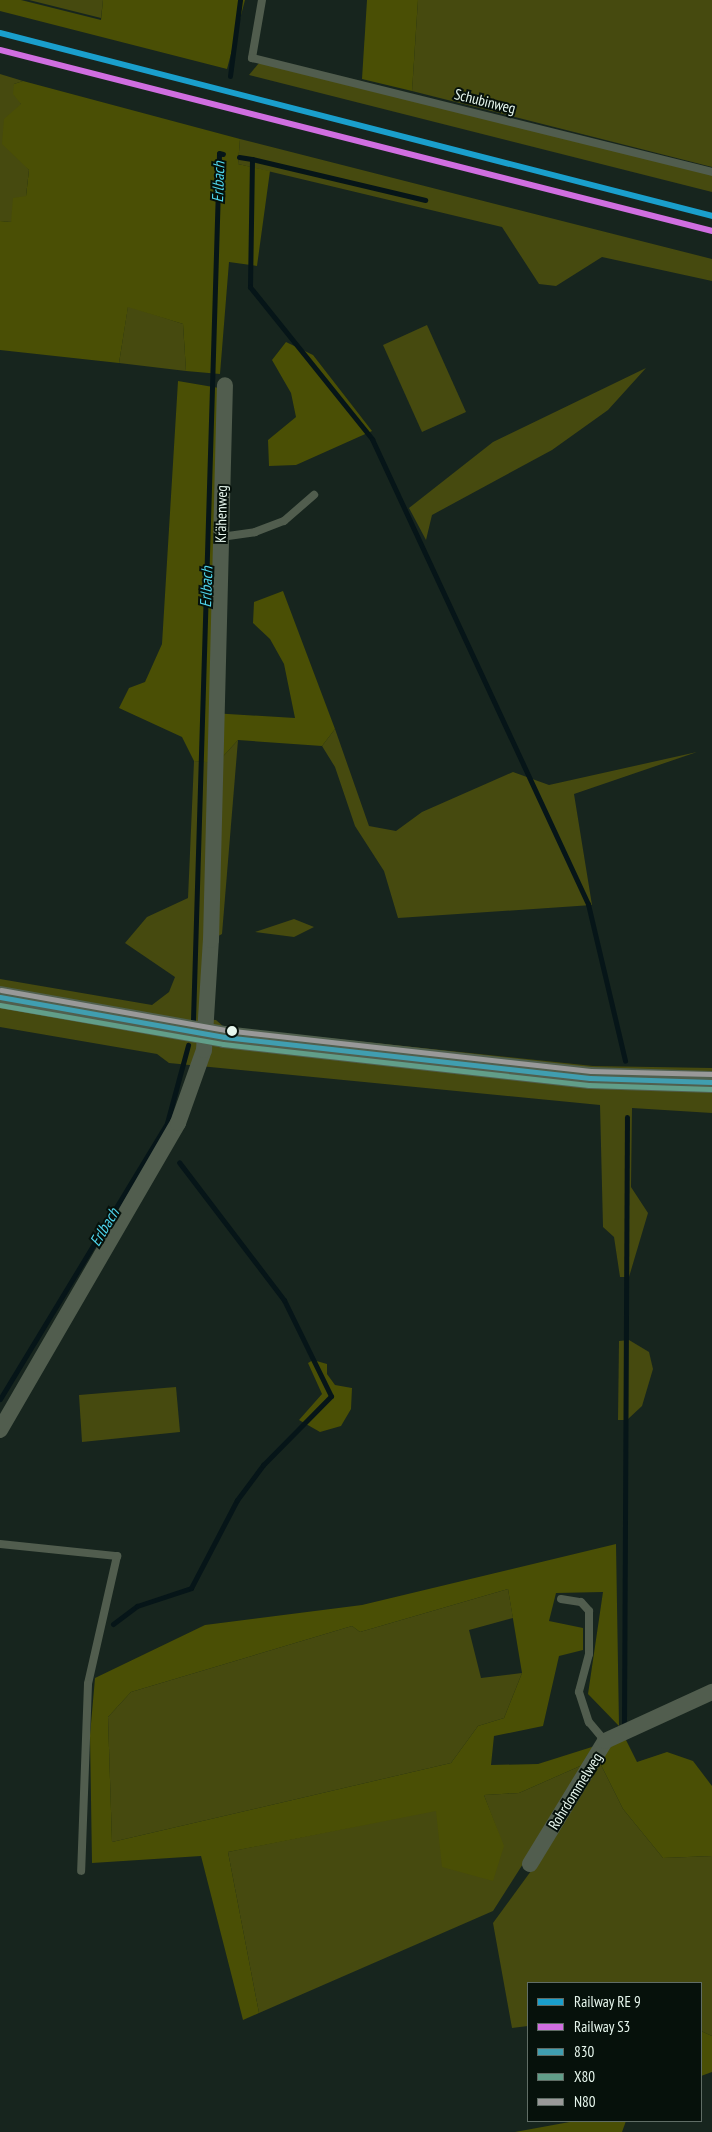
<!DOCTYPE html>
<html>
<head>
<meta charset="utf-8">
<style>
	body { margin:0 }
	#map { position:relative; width:712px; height:2132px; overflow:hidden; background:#17251e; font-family:"PT Sans Narrow",sans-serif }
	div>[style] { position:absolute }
	.green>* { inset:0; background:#464a0f }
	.forest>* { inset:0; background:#4a4f05 }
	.stream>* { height:5px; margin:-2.5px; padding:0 2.5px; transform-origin:2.5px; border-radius:2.5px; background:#061518 }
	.service>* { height:8px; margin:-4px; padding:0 4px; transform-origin:4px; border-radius:4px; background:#515d4e }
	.minor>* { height:16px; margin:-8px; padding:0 8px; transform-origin:8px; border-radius:8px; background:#515d4e }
	.secondary>* { height:22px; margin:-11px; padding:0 11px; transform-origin:11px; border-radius:11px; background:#505f4e }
	.bus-1>* { height:5px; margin:-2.5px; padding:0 2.5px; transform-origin:2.5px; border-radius:2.5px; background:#409eb0 }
	.bus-2>* { height:5px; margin:-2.5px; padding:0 2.5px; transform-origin:2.5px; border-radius:2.5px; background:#619e89 }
	.bus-3>* { height:5px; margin:-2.5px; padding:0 2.5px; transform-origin:2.5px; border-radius:2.5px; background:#999 }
	.rail-1>* { height:6px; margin:-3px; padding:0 3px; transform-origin:3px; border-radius:3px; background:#1a9fcc }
	.rail-2>* { height:6px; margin:-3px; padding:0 3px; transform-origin:3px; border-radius:3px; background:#d06ee0 }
	.dots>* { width:14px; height:14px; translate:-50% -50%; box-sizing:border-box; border:2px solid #06110b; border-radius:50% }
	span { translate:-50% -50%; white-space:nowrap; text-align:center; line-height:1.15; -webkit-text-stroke:4px #06110b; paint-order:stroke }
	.street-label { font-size:15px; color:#e7f7ee }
	.water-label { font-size:16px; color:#4fd5ed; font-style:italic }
	.legend { position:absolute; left:527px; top:1982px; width:175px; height:140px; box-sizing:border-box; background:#06110b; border:1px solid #606d66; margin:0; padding:6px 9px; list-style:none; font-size:15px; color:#e7f7ee }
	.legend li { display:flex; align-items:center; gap:10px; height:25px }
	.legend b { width:25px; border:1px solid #606d66 }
</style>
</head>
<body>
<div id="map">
	<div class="green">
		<div style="clip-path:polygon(29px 0,103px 0,101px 18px)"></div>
		<div style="clip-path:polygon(418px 0,712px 0,712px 167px,412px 91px)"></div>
		<div style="clip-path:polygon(259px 63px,712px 175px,712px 192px,249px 75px)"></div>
		<div style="clip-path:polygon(0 74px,23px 81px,14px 84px,21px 104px,17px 154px,29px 170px,26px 196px,11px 222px,0 221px)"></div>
		<div style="clip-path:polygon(240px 139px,712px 259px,712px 281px,602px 257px,556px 286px,539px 284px,502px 227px,238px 164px)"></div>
		<div style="clip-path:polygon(128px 306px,183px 324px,186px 371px,119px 363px)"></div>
		<div style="clip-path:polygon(427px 325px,466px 412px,422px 432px,383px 345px)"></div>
		<div style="clip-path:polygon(646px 368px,608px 410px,552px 450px,432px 515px,426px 540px,409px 508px,493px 442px)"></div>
		<div style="clip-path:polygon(335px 729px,369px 826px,396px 831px,422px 812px,513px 772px,549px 785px,697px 752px,574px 794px,592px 905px,398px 918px,384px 871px,355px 826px,335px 767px,322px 746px)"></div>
		<div style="clip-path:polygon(238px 740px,222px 934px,211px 940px,217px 763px)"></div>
		<div style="clip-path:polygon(194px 761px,211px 762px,201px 1019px,216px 1020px,224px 1027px,593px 1066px,712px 1068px,712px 1113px,632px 1108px,631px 1187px,648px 1213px,629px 1277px,620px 1277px,614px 1237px,603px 1227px,600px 1105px,169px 1063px,157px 1054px,0 1027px,0 979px,152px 1005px,169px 992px,175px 977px,125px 943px,147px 917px,188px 898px)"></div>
		<div style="clip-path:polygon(294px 919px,314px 927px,294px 937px,255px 932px)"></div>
		<div style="clip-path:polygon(629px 1340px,649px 1352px,653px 1369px,642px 1406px,627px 1420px,618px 1420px,619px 1341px)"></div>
		<div style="clip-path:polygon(176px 1387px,180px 1432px,82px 1442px,79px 1395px)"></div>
		<div style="clip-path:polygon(508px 1589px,513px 1618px,469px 1630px,481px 1678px,522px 1673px,504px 1718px,478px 1726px,451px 1763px,112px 1842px,108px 1717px,131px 1692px,352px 1626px,360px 1632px)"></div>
		<div style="clip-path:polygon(598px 1759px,623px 1809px,663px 1858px,712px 1856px,712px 2036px,701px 2031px,701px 1983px,528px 1983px,528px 2026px,512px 2028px,493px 1923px,539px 1860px)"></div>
		<div style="clip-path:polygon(587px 1763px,493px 1911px,259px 2013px,228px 1852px,436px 1810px,503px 1846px,484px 1795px,519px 1793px)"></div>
	</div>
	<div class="forest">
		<div style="clip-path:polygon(0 0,21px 0,101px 20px,103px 0,245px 0,227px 69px,0 11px)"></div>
		<div style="clip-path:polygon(367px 0,418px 0,412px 91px,362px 79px)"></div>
		<div style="clip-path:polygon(23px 81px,240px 139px,238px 164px,270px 171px,257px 266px,229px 262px,220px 374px,186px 371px,183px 324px,128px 307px,119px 363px,0 350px,0 221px,11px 222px,13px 198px,26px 196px,29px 170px,2px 144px,4px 119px,21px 104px,13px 94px,14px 84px)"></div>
		<div style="clip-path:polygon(286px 342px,313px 355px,372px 431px,296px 465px,269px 466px,268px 440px,296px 417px,291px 393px,272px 360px)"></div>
		<div style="clip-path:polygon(178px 381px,219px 388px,212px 713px,295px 718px,284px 664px,270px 639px,253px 623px,254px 602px,283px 591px,335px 729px,322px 746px,238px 740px,217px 763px,194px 761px,182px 737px,119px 708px,129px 688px,145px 682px,162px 644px)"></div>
		<div style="clip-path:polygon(313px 1360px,327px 1364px,327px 1374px,335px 1385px,352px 1388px,351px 1409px,341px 1426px,320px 1432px,299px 1420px,322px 1394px,308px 1363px)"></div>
		<div style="clip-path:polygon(evenodd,616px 1544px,619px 1726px,588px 1694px,603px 1592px,556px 1593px,549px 1621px,583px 1628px,583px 1650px,559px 1656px,543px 1726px,494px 1736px,491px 1765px,538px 1764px,595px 1746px,587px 1763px,519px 1793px,484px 1795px,504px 1846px,493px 1881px,442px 1867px,436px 1811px,228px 1852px,259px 2013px,243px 2020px,201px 1856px,92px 1863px,90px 1735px,95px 1678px,205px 1625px,362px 1605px,616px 1544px,508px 1589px,522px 1673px,504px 1718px,478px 1726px,451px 1763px,112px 1842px,108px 1717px,131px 1692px,352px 1626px,360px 1632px,508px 1589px)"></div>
		<div style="clip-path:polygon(625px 1738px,637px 1762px,667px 1752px,693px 1761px,712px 1786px,712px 1856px,663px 1858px,623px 1809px,598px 1759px,612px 1743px)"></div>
		<div style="clip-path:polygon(701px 2031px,712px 2036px,712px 2072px,701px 2076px)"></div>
		<div style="clip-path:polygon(575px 2121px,626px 2121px,622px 2132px,515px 2132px)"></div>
	</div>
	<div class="stream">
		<div style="left:230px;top:76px;width:77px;rotate:-82.5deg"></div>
		<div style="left:239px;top:157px;width:13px;rotate:9deg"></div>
		<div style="left:252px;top:159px;width:128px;rotate:90.9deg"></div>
		<div style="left:250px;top:287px;width:195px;rotate:51.2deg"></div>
		<div style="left:372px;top:439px;width:513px;rotate:65.08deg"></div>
		<div style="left:588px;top:904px;width:161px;rotate:76.7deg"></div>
		<div style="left:252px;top:159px;width:178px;rotate:13.3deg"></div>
		<div style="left:193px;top:1020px;width:867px;rotate:-88.28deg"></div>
		<div style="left:219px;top:153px;width:4px;rotate:14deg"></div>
		<div style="left:0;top:1399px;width:323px;rotate:-58.8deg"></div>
		<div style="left:167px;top:1123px;width:81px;rotate:-74.9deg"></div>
		<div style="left:113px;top:1624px;width:30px;rotate:-37deg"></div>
		<div style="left:137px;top:1606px;width:57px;rotate:-18.4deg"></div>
		<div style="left:191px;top:1588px;width:99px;rotate:-62.4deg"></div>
		<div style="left:237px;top:1500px;width:44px;rotate:-53.4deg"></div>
		<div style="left:263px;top:1465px;width:97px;rotate:-45.4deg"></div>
		<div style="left:331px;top:1396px;width:107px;rotate:-116.1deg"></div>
		<div style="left:284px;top:1300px;width:173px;rotate:-127.3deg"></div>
		<div style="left:624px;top:1725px;width:608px;rotate:-89.72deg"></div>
	</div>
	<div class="service">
		<div style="left:262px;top:0;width:59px;rotate:99.8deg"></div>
		<div style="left:252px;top:58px;width:474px;rotate:13.9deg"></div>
		<div style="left:221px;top:537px;width:34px;rotate:-8deg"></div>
		<div style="left:255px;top:532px;width:31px;rotate:-21deg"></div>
		<div style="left:284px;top:521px;width:40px;rotate:-41deg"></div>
		<div style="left:0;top:1544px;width:118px;rotate:5.9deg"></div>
		<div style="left:117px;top:1556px;width:131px;rotate:102.8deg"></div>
		<div style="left:88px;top:1684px;width:187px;rotate:92.1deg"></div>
		<div style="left:561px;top:1599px;width:20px;rotate:9deg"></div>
		<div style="left:581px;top:1602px;width:12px;rotate:48deg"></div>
		<div style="left:589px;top:1611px;width:43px;rotate:90deg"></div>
		<div style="left:589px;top:1654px;width:39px;rotate:105deg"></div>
		<div style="left:579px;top:1692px;width:32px;rotate:72deg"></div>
		<div style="left:589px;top:1722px;width:25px;rotate:50deg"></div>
	</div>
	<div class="minor">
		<div style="left:0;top:1430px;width:355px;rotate:-59.9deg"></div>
		<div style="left:178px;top:1123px;width:77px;rotate:-70.4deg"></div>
		<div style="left:204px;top:1050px;width:110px;rotate:-86.4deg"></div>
		<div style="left:211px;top:940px;width:555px;rotate:-88.56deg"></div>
		<div style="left:530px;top:1864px;width:144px;rotate:-58.6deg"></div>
		<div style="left:605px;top:1741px;width:118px;rotate:-24.6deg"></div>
	</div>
	<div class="secondary">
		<div style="left:0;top:997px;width:228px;rotate:10.1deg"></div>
		<div style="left:224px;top:1037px;width:368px;rotate:6.4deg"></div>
		<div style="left:590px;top:1078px;width:122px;rotate:1.9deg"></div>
	</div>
	<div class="bus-1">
		<div style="left:0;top:997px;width:228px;rotate:10.1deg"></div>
		<div style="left:224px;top:1037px;width:368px;rotate:6.4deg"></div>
		<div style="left:590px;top:1078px;width:122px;rotate:1.9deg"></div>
	</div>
	<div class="bus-2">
		<div style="left:0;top:1005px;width:226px;rotate:9.9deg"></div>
		<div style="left:223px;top:1044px;width:368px;rotate:6.4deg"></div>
		<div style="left:589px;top:1085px;width:123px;rotate:1.9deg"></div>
	</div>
	<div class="bus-3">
		<div style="left:1px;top:990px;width:228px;rotate:10.1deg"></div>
		<div style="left:225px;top:1030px;width:368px;rotate:6.4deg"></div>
		<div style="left:591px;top:1071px;width:121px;rotate:1.4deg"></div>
	</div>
	<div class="rail-1">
		<div style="left:0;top:33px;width:735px;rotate:14.41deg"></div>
	</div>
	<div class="rail-2">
		<div style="left:0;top:50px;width:735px;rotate:14.26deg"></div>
	</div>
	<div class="dots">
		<div style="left:232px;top:1031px;background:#e7f7ee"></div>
	</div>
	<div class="street-label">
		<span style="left:485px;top:101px;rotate:14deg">Schubinweg</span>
		<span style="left:221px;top:514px;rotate:-89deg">Krähenweg</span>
		<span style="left:575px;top:1791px;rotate:-58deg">Rohrdommelweg</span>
	</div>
	<div class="water-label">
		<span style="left:218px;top:182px;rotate:-88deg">Erlbach</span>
		<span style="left:206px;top:587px;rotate:-88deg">Erlbach</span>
		<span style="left:104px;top:1227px;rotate:-59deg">Erlbach</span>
	</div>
	<ul class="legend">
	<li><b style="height:6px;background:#1a9fcc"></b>Railway RE 9</li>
	<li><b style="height:6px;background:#d06ee0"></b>Railway S3</li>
	<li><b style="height:6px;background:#409eb0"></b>830</li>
	<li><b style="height:6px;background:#619e89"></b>X80</li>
	<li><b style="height:6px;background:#999"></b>N80</li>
	</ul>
</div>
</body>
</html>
